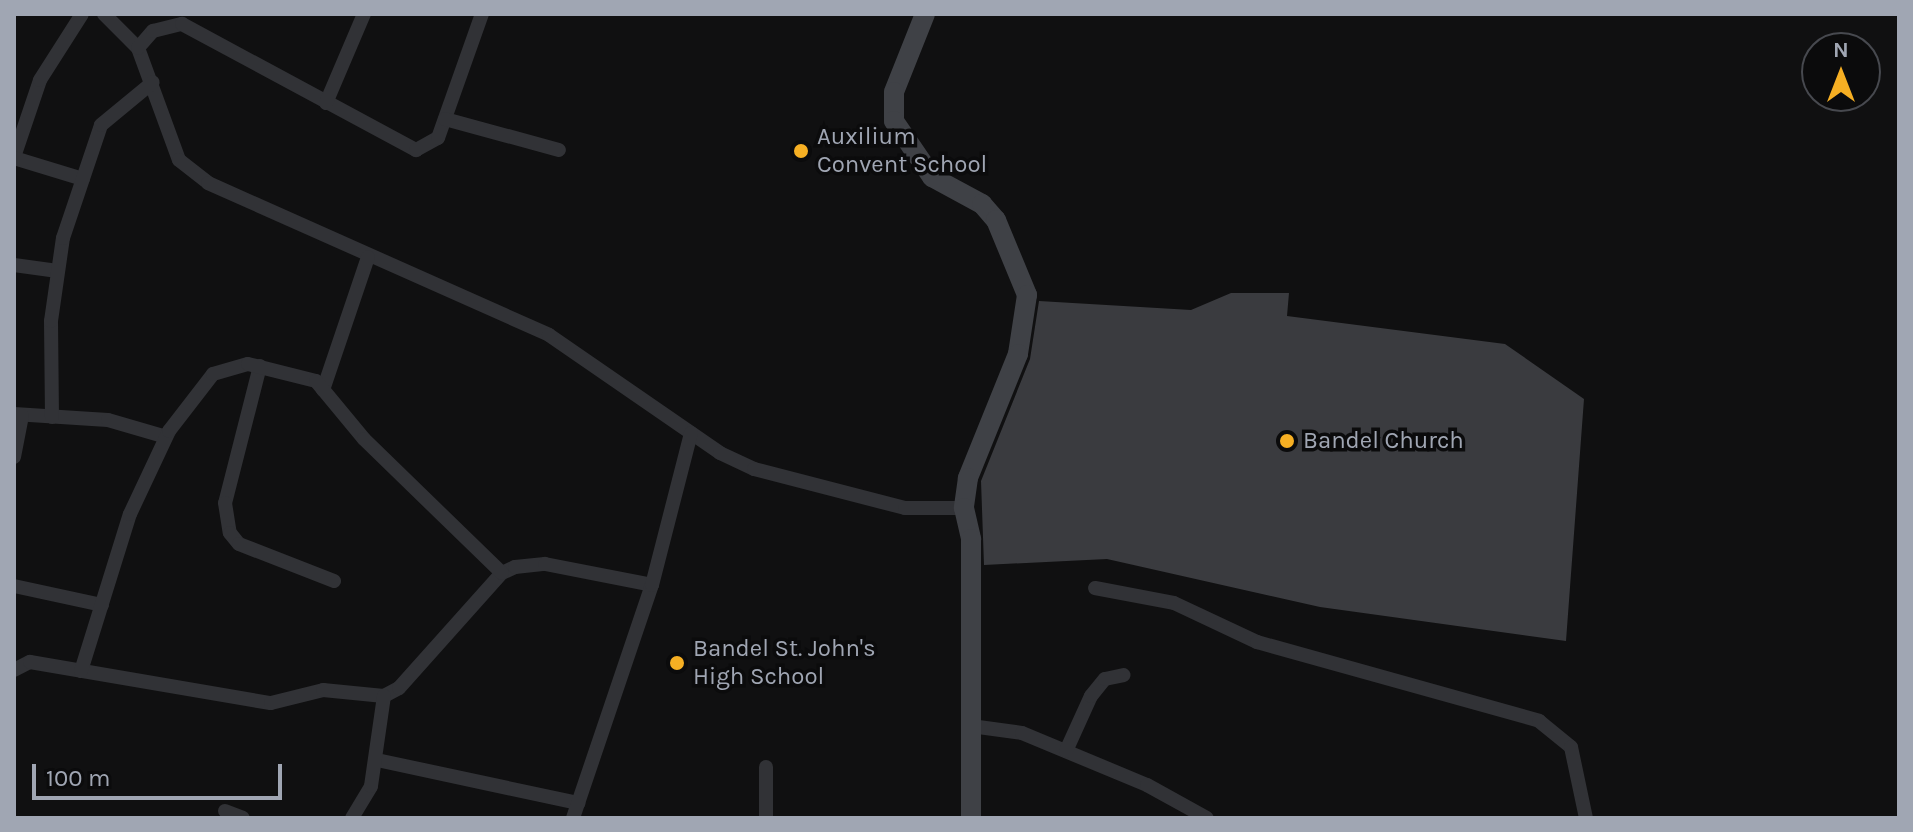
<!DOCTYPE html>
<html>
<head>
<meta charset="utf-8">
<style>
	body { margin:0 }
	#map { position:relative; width:1913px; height:832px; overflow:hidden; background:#101011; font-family:Karla,sans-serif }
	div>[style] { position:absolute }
	.building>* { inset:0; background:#3a3b3f }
	.minor>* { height:14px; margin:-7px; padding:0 7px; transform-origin:7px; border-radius:7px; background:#313236 }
	.secondary>* { height:20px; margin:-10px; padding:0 10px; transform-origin:10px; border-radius:10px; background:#3f4146 }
	.dots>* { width:22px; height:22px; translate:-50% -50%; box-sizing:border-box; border:4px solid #0b0b0c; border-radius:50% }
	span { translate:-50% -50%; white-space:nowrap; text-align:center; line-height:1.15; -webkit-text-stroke:7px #0b0b0c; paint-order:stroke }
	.poi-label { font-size:24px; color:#a0a6b3 }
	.left { translate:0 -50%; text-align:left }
	.frame { position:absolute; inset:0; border:16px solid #a0a6b3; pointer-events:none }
	.north { position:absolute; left:1801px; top:32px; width:80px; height:80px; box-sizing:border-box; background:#0b0b0c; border:2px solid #47494f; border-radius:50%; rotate:0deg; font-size:22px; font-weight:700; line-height:32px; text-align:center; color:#a0a6b3 }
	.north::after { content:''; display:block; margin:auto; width:28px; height:36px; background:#f6af23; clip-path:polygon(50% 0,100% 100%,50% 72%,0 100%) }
	.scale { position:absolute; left:32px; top:764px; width:250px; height:36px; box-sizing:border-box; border:4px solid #a0a6b3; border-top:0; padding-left:10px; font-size:24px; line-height:28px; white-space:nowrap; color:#a0a6b3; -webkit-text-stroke:6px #0b0b0c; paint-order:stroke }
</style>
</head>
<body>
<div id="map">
	<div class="building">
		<div style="clip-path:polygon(1231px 293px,1289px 293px,1287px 316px,1505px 344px,1584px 399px,1566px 641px,1320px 607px,1107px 559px,984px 565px,981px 481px,1030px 359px,1039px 301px,1191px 310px)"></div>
	</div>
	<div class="minor">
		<div style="left:104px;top:14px;width:48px;rotate:45deg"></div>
		<div style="left:138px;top:48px;width:119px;rotate:69.9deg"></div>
		<div style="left:179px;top:160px;width:37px;rotate:38deg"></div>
		<div style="left:208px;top:183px;width:373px;rotate:24deg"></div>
		<div style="left:549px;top:335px;width:208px;rotate:34.6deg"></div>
		<div style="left:720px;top:453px;width:38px;rotate:25deg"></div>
		<div style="left:754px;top:469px;width:156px;rotate:14.5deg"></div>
		<div style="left:905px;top:508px;width:59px"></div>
		<div style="left:138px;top:48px;width:23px;rotate:-49deg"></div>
		<div style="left:153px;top:31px;width:30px;rotate:-14deg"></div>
		<div style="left:182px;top:24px;width:266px;rotate:28.3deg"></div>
		<div style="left:416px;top:150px;width:25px;rotate:-29deg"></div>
		<div style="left:438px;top:138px;width:132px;rotate:-70.5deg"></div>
		<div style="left:326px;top:103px;width:97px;rotate:-66.9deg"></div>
		<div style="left:445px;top:119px;width:118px;rotate:15.2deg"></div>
		<div style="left:14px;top:157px;width:81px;rotate:-71.3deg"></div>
		<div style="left:40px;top:80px;width:78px;rotate:-57.5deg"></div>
		<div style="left:14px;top:158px;width:72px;rotate:16.9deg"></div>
		<div style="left:14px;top:265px;width:44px;rotate:7.8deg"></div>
		<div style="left:260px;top:366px;width:141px;rotate:104.3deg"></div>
		<div style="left:225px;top:503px;width:30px;rotate:81deg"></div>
		<div style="left:230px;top:533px;width:14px;rotate:51deg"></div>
		<div style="left:239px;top:544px;width:102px;rotate:21.3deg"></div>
		<div style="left:323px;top:390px;width:140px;rotate:-71.3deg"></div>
		<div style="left:14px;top:414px;width:94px;rotate:3.7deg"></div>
		<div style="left:108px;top:420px;width:60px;rotate:16.3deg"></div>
		<div style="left:52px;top:417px;width:96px;rotate:-90.6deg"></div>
		<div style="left:51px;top:321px;width:84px;rotate:-81.8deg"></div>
		<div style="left:63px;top:238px;width:119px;rotate:-71.4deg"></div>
		<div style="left:101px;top:125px;width:67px;rotate:-39.6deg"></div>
		<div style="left:14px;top:457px;width:42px;rotate:-79deg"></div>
		<div style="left:14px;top:586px;width:90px;rotate:12.2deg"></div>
		<div style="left:1095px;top:588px;width:80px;rotate:10.8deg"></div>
		<div style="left:1174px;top:603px;width:92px;rotate:25.2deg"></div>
		<div style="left:1257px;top:642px;width:293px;rotate:15.6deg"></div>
		<div style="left:1539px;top:721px;width:41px;rotate:39.1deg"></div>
		<div style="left:1571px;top:747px;width:73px;rotate:78.1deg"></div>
		<div style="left:14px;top:670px;width:18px;rotate:-27deg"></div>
		<div style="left:30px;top:662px;width:244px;rotate:9.7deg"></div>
		<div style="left:271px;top:703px;width:54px;rotate:-14deg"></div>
		<div style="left:323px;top:690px;width:61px;rotate:5.6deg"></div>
		<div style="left:384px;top:696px;width:17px;rotate:-28deg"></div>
		<div style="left:399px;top:688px;width:154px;rotate:-48.2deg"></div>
		<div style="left:502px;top:573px;width:14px;rotate:-25deg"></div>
		<div style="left:515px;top:567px;width:30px;rotate:-6deg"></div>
		<div style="left:545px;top:564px;width:109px;rotate:11.1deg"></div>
		<div style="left:81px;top:671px;width:164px;rotate:-72.7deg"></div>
		<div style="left:130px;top:514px;width:92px;rotate:-64.8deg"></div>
		<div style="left:169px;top:431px;width:72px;rotate:-52.3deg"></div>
		<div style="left:213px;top:374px;width:36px;rotate:-16deg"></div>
		<div style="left:248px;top:364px;width:70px;rotate:14deg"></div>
		<div style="left:316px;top:381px;width:75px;rotate:50.4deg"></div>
		<div style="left:364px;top:439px;width:192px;rotate:44.2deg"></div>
		<div style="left:971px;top:726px;width:51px;rotate:7.8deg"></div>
		<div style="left:1022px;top:733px;width:135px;rotate:22.6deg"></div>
		<div style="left:1147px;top:785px;width:68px;rotate:28.8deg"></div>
		<div style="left:1066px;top:751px;width:60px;rotate:-65.6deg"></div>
		<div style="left:1091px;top:696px;width:22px;rotate:-51deg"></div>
		<div style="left:1105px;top:679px;width:19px;rotate:-12deg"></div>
		<div style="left:377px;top:760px;width:206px;rotate:12.1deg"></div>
		<div style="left:766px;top:767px;width:51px;rotate:90deg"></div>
		<div style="left:225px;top:811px;width:19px;rotate:21deg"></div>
		<div style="left:352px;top:818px;width:37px;rotate:-59deg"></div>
		<div style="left:371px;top:786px;width:91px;rotate:-81.8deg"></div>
		<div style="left:573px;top:818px;width:246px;rotate:-71.3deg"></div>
		<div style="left:652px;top:585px;width:157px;rotate:-75.6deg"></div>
	</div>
	<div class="secondary">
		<div style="left:925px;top:14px;width:84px;rotate:111.7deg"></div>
		<div style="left:894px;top:92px;width:29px;rotate:90deg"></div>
		<div style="left:894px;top:121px;width:68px;rotate:55.8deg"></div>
		<div style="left:932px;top:177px;width:57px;rotate:28.4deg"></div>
		<div style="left:982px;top:204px;width:21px;rotate:49deg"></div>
		<div style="left:996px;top:220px;width:81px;rotate:67.5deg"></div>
		<div style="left:1027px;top:295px;width:60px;rotate:98.7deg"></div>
		<div style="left:1018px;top:354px;width:134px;rotate:112deg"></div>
		<div style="left:968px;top:478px;width:30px;rotate:98deg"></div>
		<div style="left:964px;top:508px;width:32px;rotate:77deg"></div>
		<div style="left:971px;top:539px;width:279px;rotate:90deg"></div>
	</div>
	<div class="dots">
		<div style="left:801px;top:151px;background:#f6af23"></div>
		<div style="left:1287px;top:441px;background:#f6af23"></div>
		<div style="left:677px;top:663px;background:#f6af23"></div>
	</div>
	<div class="poi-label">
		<span class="left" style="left:817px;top:151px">Auxilium<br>Convent School</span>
		<span class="left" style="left:1303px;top:441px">Bandel Church</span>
		<span class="left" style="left:693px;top:663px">Bandel St. John's<br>High School</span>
	</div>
	<div class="frame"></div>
	<div class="north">N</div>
	<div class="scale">100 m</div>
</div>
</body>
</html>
